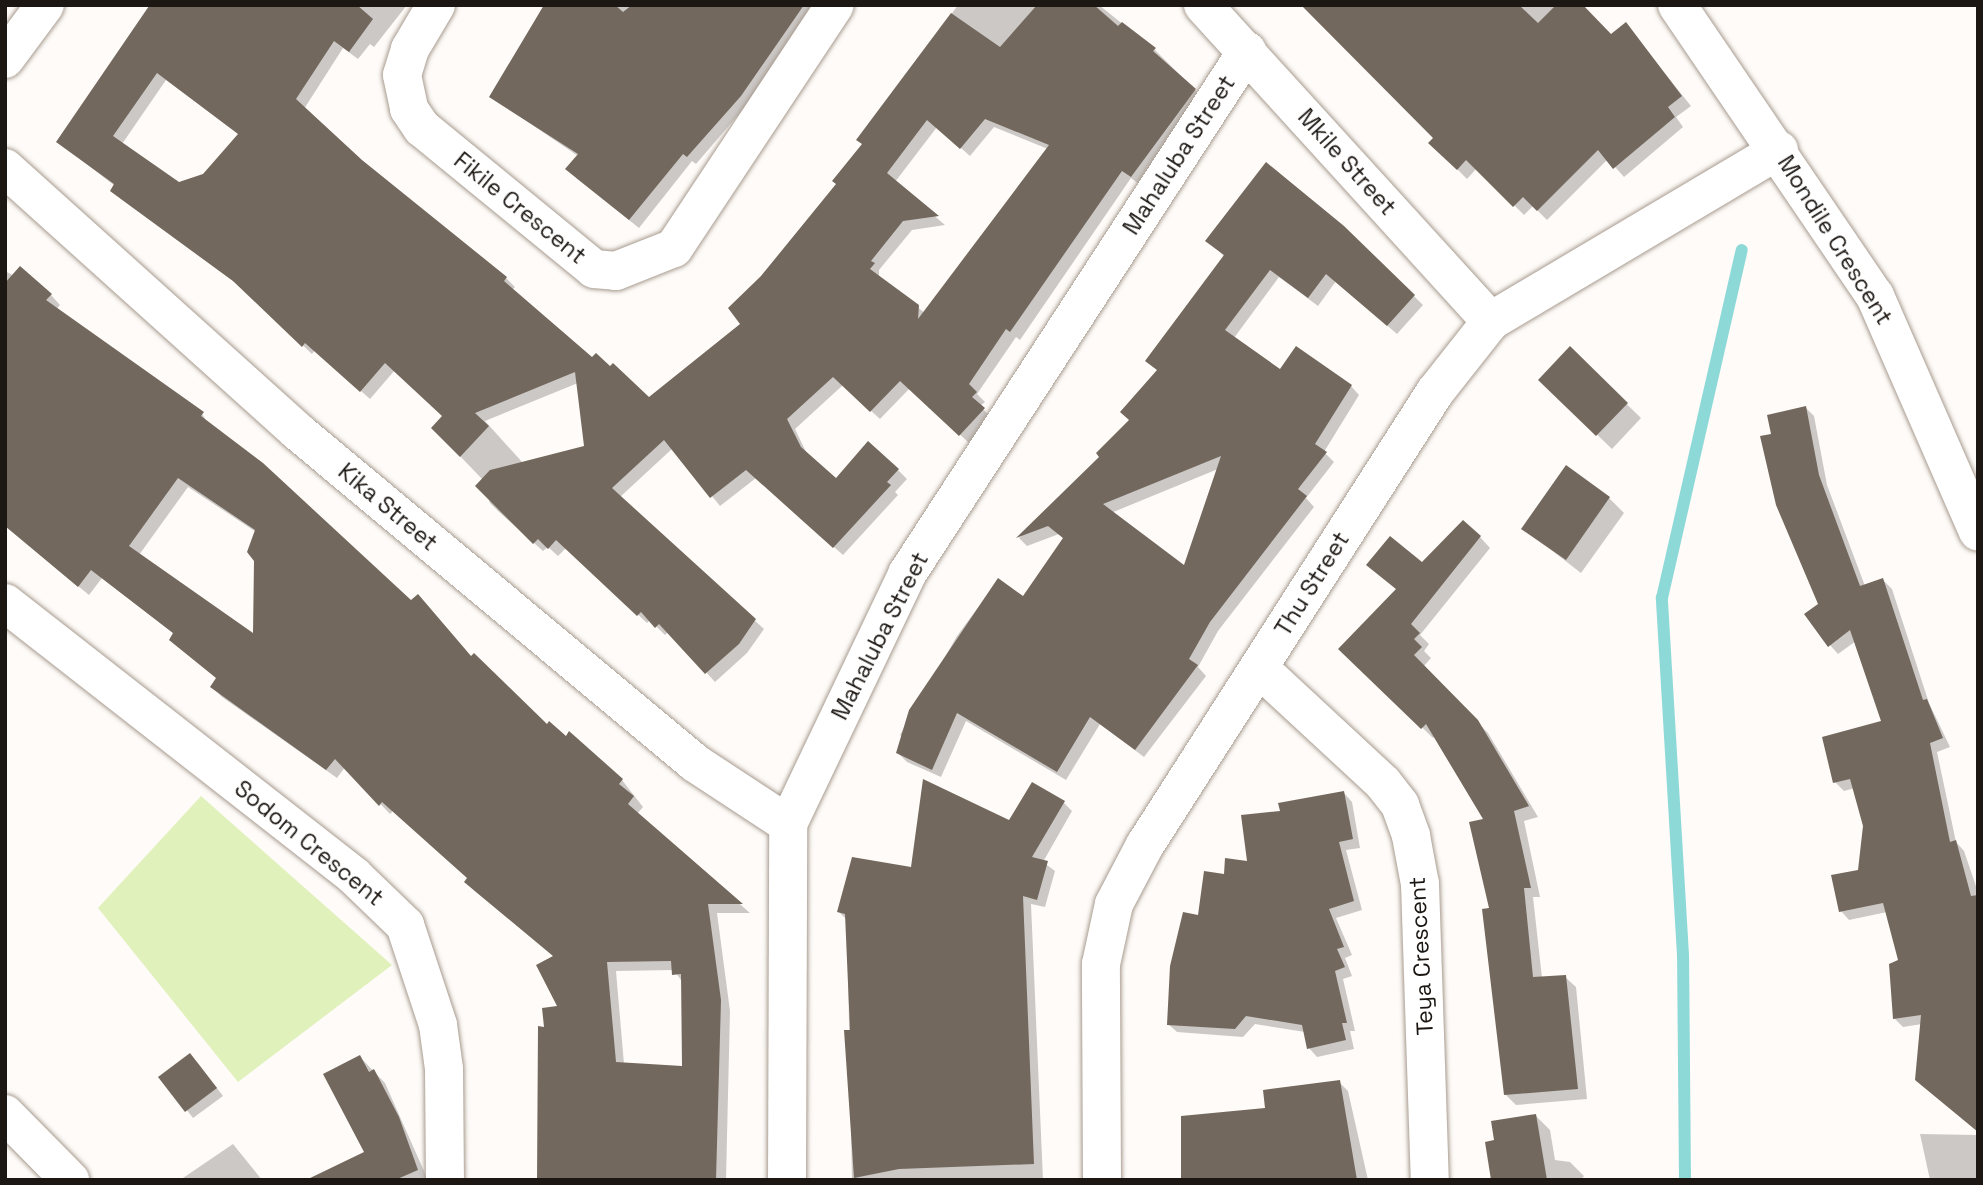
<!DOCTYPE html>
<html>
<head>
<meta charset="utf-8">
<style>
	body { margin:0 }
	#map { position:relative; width:1983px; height:1185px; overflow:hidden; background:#fefbf8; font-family:"Space Grotesk",sans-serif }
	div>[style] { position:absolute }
	.green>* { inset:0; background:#e1f1bb }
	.shadow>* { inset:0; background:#0003 }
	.stream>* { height:12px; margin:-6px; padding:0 6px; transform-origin:6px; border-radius:6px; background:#8dd9d8 }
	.building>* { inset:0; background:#73685d }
	.roads { filter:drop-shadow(0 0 2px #a79b8f) drop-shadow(0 0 2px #a79b8f) }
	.minor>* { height:38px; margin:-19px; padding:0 19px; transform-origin:19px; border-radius:19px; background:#fff }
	span { translate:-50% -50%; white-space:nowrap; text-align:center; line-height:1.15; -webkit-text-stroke:7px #fff; paint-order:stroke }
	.street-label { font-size:23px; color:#1c1713 }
	.frame { position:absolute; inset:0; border:7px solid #1c1713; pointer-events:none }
</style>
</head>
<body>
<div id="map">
	<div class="green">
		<div style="clip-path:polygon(201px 796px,392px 965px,238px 1082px,98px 908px)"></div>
	</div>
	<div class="shadow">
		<div style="clip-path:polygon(evenodd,152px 5px,407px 5px,374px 47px,370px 44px,358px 59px,343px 48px,304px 109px,361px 161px,506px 278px,515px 287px,512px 290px,592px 360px,648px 399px,743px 324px,763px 277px,838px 184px,864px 145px,859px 140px,958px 5px,1099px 5px,1155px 50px,1204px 99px,1140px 185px,1131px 178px,1020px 340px,1016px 337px,977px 394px,985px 402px,980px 406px,992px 418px,969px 443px,910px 388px,880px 419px,843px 385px,795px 429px,808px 456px,836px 480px,898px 470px,907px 479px,895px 492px,898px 495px,843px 555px,756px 478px,720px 506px,673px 448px,620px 497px,764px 629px,747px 653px,715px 682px,669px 631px,665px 635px,650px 620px,647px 623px,566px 548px,558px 556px,548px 547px,543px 551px,499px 512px,490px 503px,483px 480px,433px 428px,444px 416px,395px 370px,370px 399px,315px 350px,312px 354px,244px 289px,121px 199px,112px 190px,115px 186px,58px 142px,152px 5px,166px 80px,240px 135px,204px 176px,179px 184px,122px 144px,166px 80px,152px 5px,937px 127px,970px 156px,994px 127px,1048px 149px,925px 313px,879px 278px,879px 270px,912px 230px,945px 225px,895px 182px,937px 127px,152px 5px,578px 383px,585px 448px,523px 463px,485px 421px,578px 383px)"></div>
		<div style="clip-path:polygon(544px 5px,817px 5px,770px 78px,696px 164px,692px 161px,639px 228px,576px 178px,578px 156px,491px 97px)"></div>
		<div style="clip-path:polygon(1306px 5px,1579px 5px,1611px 36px,1626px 25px,1691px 106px,1676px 117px,1683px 127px,1624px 177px,1608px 159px,1547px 220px,1533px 206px,1524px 215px,1477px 168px,1467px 179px,1431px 143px,1436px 138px)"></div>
		<div style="clip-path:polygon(evenodd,1343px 227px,1423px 305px,1397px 334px,1336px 281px,1318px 306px,1279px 277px,1234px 338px,1280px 371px,1351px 386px,1359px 395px,1324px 452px,1334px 462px,1306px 498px,1314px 507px,1218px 631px,1198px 667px,1206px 676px,1144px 757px,1100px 724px,1066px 780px,966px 721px,941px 777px,907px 762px,898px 753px,904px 738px,900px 735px,957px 636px,998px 580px,1023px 599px,1064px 539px,1059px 534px,1027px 546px,1019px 538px,1102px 457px,1131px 420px,1225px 257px,1208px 241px,1343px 227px,1218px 469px,1185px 568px,1111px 513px,1218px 469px)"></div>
		<div style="clip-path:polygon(evenodd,5px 271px,51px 295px,60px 305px,56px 310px,202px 414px,210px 426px,547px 727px,622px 780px,643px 807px,637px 814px,750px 913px,717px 913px,730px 1011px,726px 1180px,539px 1180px,546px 1029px,560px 1008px,555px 957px,476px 892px,466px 882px,469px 878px,393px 811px,390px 814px,345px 767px,337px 778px,222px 697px,212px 687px,218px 679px,171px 640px,174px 634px,102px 578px,89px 595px,5px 526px,5px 271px,188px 487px,256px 532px,255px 637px,139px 555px,188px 487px,5px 271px,674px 970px,683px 983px,684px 1068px,624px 1064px,616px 971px,674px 970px)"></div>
		<div style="clip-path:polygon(1570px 349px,1641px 418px,1612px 449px,1555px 394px)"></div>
		<div style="clip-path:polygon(1806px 408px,1814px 416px,1827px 485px,1865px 586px,1883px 580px,1892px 589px,1929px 703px,1950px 747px,1937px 752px,1956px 842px,1964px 851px,1978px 892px,1978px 1131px,1922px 1024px,1903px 1027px,1894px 1018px,1900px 961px,1887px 912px,1849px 920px,1841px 911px,1860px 871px,1865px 826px,1855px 788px,1844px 791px,1835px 782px,1884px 723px,1856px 641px,1838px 654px,1830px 645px,1773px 435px)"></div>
		<div style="clip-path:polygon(1609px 498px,1624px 513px,1581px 573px,1524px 529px)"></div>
		<div style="clip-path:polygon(1480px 537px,1490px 548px,1420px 635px,1429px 644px,1424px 651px,1431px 658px,1423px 667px,1488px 733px,1538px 817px,1524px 821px,1540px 897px,1533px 897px,1542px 978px,1565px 977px,1576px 987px,1587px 1099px,1516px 1105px,1506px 1095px,1486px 820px,1435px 736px,1433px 738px,1341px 649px,1397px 590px,1368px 565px,1422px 564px)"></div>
		<div style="clip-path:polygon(1344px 793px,1352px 802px,1360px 848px,1346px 850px,1362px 910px,1336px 918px,1352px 955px,1345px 958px,1352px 976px,1343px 979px,1355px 1031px,1350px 1031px,1354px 1049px,1317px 1057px,1309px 1048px,1305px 1032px,1255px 1024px,1243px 1037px,1177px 1032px,1168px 1024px,1199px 917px,1225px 876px,1249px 863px,1282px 812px)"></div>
		<div style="clip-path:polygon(1064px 803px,1072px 811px,1043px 862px,1055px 871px,1045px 907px,1031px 904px,1043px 1180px,852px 1180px,847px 920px,839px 912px,913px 869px,1009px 823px)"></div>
		<div style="clip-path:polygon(360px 1057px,385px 1083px,428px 1180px,346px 1180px,367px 1153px)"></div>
		<div style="clip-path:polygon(197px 1062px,223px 1096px,193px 1118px,161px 1077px)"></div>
		<div style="clip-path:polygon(1339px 1082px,1348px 1091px,1368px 1180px,1183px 1180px,1267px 1109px)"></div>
		<div style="clip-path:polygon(1536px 1116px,1550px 1130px,1555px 1160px,1570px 1162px,1584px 1176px,1581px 1180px,1493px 1180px)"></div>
		<div style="clip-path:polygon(1920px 1134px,1978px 1135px,1978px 1180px,1930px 1180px)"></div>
		<div style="clip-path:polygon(233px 1144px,262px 1180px,180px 1180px)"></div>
	</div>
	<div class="stream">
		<div style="left:1685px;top:1180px;width:225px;rotate:-90.5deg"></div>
		<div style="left:1683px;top:955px;width:358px;rotate:-93.4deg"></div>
		<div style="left:1662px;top:598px;width:357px;rotate:-77.1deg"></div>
	</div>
	<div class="building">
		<div style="clip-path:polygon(evenodd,357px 5px,373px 19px,349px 52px,334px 41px,296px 99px,362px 160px,507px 277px,504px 281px,592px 357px,596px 353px,610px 366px,613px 363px,649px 397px,740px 324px,728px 308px,761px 276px,836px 184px,832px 181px,862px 144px,856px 140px,951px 13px,1000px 47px,1037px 5px,1094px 5px,1118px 26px,1122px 22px,1156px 48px,1153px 51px,1196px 89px,1131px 177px,1122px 171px,1010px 332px,1006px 329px,969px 384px,977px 392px,972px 397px,985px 408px,959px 436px,900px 381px,870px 412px,833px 377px,787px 419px,801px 447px,836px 478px,868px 441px,899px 469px,887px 482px,891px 485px,833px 548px,746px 470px,710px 498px,664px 440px,612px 488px,756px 619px,739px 644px,705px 674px,659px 624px,655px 628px,641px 612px,637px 616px,556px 540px,548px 549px,538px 539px,533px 544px,475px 486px,490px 470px,584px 446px,575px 372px,475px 413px,489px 426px,460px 457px,431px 428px,442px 416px,385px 363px,360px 392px,305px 343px,302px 347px,233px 281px,110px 191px,114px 184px,56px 142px,149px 6px,357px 5px,157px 73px,238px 134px,203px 174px,179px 182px,113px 136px,157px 73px,357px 5px,985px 119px,1049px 145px,918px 319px,919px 305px,870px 269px,875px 263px,871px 261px,903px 221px,939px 216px,887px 173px,927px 120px,960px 149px,985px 119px)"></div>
		<div style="clip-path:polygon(544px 5px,615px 5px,623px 12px,632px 5px,804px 5px,741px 96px,687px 157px,683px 154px,629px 220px,565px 169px,578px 154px,489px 97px)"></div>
		<div style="clip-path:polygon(1301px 5px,1519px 5px,1538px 23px,1556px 5px,1583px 5px,1611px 34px,1626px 22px,1682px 96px,1668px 107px,1675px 117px,1613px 169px,1598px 150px,1537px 211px,1523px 197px,1513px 207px,1466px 160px,1457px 170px,1428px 143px,1433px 138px)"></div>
		<div style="clip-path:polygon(evenodd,1266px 162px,1344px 226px,1415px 295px,1387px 326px,1326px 274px,1308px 298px,1270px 270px,1225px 330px,1280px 369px,1296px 346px,1352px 385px,1315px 444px,1327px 452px,1298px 489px,1307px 496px,1210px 622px,1189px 659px,1198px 665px,1135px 750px,1090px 717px,1057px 772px,957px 713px,932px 770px,896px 753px,909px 710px,998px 578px,1023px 596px,1063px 538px,1048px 526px,1016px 538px,1099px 457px,1096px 453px,1129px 420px,1120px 412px,1157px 370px,1145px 361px,1224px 255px,1205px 241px,1266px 162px,1221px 456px,1184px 565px,1103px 504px,1221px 456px)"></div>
		<div style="clip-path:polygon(evenodd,20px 266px,52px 294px,46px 300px,204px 412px,201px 416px,263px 463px,411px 600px,418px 594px,471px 656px,474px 653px,547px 724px,549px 721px,566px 736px,569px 731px,623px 779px,619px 784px,634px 796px,628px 804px,743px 904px,708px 904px,721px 1000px,716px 1180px,537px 1180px,538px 1026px,544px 1027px,542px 1008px,557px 1006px,536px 965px,553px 956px,464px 882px,467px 878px,382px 802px,379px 806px,335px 759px,326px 770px,210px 687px,216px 678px,169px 640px,173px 633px,91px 570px,78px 587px,5px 526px,5px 283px,20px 266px,178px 478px,255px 530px,247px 552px,254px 561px,253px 633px,129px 546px,178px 478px,20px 266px,671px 961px,672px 975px,681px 974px,682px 1066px,616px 1062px,607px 962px,671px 961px)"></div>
		<div style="clip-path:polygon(1570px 346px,1628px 403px,1596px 436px,1538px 380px)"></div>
		<div style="clip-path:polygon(1806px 406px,1819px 475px,1860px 586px,1883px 578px,1923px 700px,1927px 699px,1943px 738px,1930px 743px,1950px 842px,1956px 840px,1971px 896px,1978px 895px,1978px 1132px,1915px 1080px,1921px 1015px,1893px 1019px,1889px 964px,1898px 960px,1883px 903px,1839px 912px,1831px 875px,1858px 870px,1863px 826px,1850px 779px,1833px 783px,1822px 737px,1881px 721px,1850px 630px,1828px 647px,1804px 614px,1818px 604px,1776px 505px,1760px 436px,1771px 434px,1767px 415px)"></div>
		<div style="clip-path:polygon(1566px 465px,1610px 497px,1566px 560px,1521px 529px)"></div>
		<div style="clip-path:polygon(1463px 520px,1481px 536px,1411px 624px,1420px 633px,1414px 639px,1422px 647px,1414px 655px,1478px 720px,1529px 806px,1514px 811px,1531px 888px,1524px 888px,1533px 977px,1566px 975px,1578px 1089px,1504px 1095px,1482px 909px,1489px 908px,1469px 822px,1483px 819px,1426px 724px,1421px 729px,1338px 649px,1396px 589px,1366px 565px,1390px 536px,1422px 562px)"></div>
		<div style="clip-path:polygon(923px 779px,1009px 820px,1032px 782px,1065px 801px,1032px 857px,1048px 861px,1037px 900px,1023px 896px,1034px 1164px,899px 1169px,854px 1178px,844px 1030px,850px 1030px,845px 914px,837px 912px,852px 857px,911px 867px)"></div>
		<div style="clip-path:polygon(1344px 791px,1353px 839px,1339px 842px,1354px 901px,1329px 909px,1344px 947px,1337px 949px,1345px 967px,1335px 971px,1347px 1023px,1342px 1023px,1346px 1040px,1307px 1049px,1302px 1025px,1246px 1016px,1235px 1029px,1167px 1025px,1170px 966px,1183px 912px,1198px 915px,1204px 871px,1224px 874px,1225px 858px,1247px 861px,1241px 815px,1280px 811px,1278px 803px)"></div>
		<div style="clip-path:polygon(190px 1053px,217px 1088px,185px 1112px,158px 1077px)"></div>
		<div style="clip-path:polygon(360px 1055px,369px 1072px,374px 1069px,399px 1117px,418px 1170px,395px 1180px,306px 1180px,364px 1152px,323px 1074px)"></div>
		<div style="clip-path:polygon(1340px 1080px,1357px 1180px,1181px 1180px,1181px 1116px,1265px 1108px,1263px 1090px)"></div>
		<div style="clip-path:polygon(1536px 1114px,1547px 1180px,1491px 1180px,1485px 1142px,1494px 1140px,1491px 1121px)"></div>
	</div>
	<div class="roads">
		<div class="minor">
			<div style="left:436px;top:5px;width:51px;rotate:120.6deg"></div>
			<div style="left:410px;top:49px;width:27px;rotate:107deg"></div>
			<div style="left:402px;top:75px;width:35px;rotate:78deg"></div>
			<div style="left:409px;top:109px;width:23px;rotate:56deg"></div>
			<div style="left:422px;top:128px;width:222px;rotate:39.3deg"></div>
			<div style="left:594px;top:269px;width:22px;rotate:5deg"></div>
			<div style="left:616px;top:271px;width:62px;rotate:-21.6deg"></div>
			<div style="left:674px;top:248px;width:291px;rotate:-56.5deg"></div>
			<div style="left:1203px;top:5px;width:428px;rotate:47.7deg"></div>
			<div style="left:1677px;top:5px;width:352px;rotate:55.8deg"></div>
			<div style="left:1875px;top:296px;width:257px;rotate:66.4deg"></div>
			<div style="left:5px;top:59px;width:67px;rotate:-53.5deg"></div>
			<div style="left:5px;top:168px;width:393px;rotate:42deg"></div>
			<div style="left:297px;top:431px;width:518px;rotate:39.83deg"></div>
			<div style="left:695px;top:763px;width:111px;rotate:33.3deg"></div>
			<div style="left:5px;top:603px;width:443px;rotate:38deg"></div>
			<div style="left:354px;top:876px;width:71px;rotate:43.9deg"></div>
			<div style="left:405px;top:925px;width:105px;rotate:71.7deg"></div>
			<div style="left:438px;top:1025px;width:44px;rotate:82.2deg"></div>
			<div style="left:444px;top:1069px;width:111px;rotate:89.5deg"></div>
			<div style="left:1259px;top:668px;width:169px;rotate:42.8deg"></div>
			<div style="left:1383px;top:783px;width:28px;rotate:52deg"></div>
			<div style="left:1400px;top:805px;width:33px;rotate:70deg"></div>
			<div style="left:1411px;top:836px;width:49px;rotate:79.4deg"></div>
			<div style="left:1420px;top:884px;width:296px;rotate:88.1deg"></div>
			<div style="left:5px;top:1114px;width:93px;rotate:45.4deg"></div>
			<div style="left:787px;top:1180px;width:356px;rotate:-89.8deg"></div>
			<div style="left:788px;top:824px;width:277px;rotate:-64.5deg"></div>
			<div style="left:907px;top:574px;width:624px;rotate:-56.97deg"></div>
			<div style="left:1102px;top:1180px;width:216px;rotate:-90.3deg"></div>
			<div style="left:1101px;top:964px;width:61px;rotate:-77.8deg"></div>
			<div style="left:1114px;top:904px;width:67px;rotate:-62.3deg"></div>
			<div style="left:1145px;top:845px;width:538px;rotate:-57.37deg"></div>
			<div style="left:1435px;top:392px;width:90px;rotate:-51.7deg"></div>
			<div style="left:1491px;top:321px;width:335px;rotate:-30.7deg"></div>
		</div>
	</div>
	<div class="street-label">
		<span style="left:1179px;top:155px;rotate:-57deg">Mahaluba Street</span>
		<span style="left:1347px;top:162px;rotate:48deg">Mkile Street</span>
		<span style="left:520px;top:208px;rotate:39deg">Fikile Crescent</span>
		<span style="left:1835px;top:240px;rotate:58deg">Mondile Crescent</span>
		<span style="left:388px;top:507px;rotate:40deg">Kika Street</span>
		<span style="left:1312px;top:584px;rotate:-58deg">Thu Street</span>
		<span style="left:880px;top:636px;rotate:-63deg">Mahaluba Street</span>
		<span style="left:309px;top:843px;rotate:39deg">Sodom Crescent</span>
		<span style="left:1421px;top:956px;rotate:-93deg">Teya Crescent</span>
	</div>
	<div class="frame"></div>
</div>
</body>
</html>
